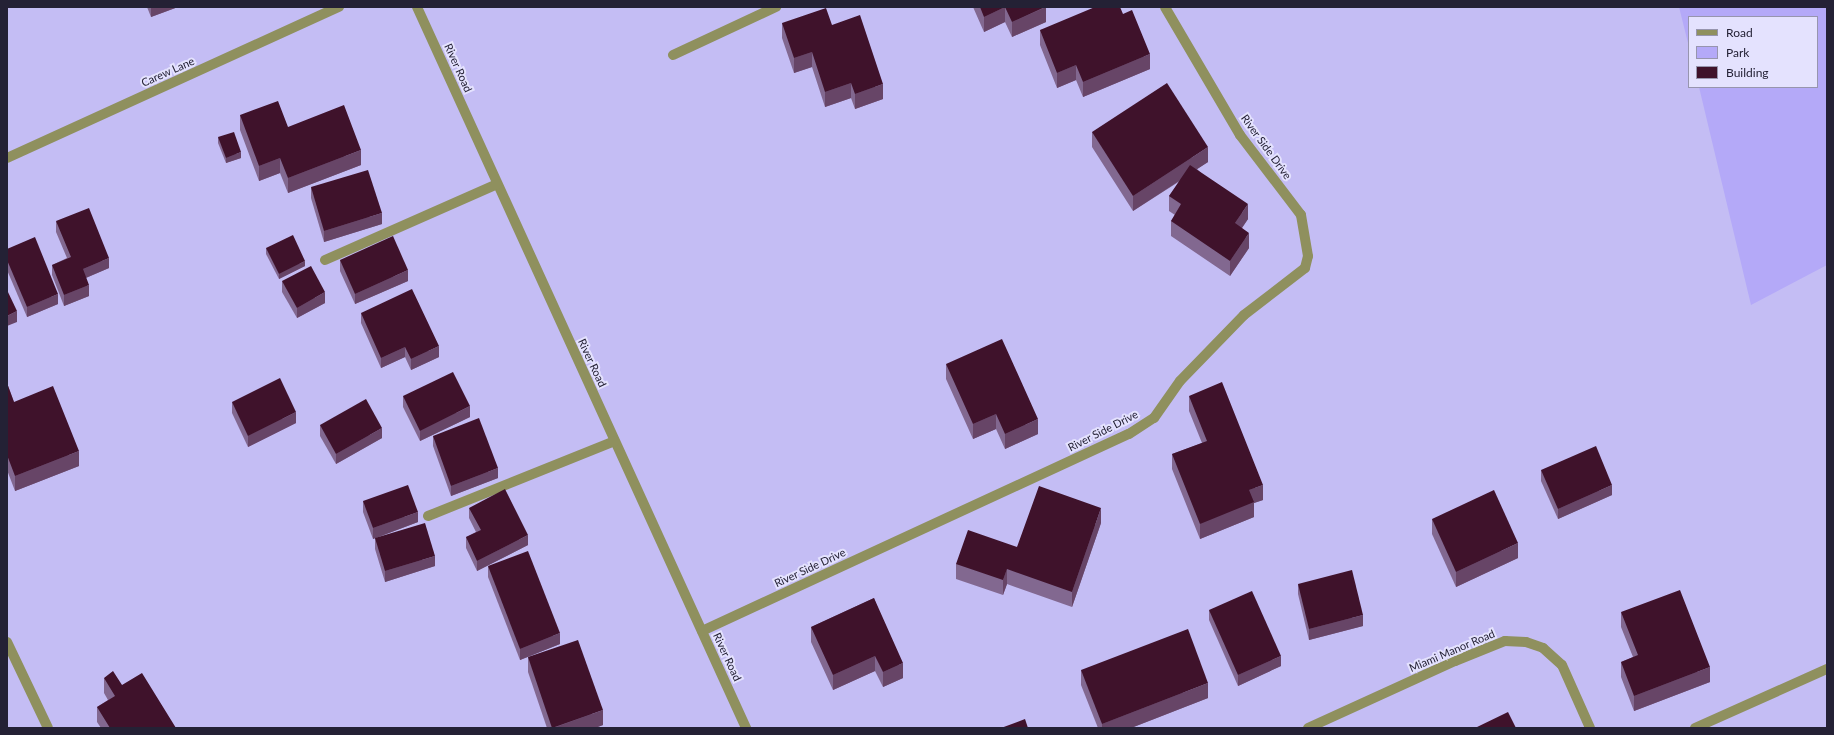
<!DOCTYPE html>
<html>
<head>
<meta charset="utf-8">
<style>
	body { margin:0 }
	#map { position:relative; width:1834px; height:735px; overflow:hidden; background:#c4bdf4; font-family:Lato,sans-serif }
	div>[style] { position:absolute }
	.green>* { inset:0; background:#b4a9f8 }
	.minor>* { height:10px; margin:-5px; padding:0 5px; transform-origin:5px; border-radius:5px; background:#8f905e }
	.wall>* { inset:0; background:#826890 }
	.shaded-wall>* { inset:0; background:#674567 }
	.building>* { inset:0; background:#3f122b }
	span { translate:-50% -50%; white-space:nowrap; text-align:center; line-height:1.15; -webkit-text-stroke:4px #e4e2fe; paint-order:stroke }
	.street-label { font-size:11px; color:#242135 }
	.frame { position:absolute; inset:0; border:8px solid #242135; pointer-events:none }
	.legend { position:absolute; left:1688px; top:16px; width:130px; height:72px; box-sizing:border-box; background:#e4e2fe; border:1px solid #9795ae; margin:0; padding:5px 7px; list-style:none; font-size:12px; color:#242135 }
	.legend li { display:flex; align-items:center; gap:8px; height:20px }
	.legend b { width:20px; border:1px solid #9795ae }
</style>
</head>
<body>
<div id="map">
	<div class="green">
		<div style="clip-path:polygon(1679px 7px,1827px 7px,1827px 265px,1751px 305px,1699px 87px,1817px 87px,1817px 17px,1689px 17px,1689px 47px)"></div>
	</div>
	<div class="minor">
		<div style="left:417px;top:7px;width:793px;rotate:65.47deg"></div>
		<div style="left:673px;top:55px;width:114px;rotate:-25deg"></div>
		<div style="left:7px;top:158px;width:365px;rotate:-24.5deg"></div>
		<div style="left:325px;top:260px;width:188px;rotate:-23.8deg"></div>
		<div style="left:428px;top:516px;width:201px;rotate:-21.9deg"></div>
		<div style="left:702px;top:631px;width:470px;rotate:-24.8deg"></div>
		<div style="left:1129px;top:434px;width:30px;rotate:-33deg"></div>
		<div style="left:1154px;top:418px;width:45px;rotate:-54.9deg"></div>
		<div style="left:1180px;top:381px;width:92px;rotate:-45.9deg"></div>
		<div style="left:1244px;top:315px;width:77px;rotate:-37.6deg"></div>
		<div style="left:1305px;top:268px;width:12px;rotate:-76deg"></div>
		<div style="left:1308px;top:256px;width:42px;rotate:-99.7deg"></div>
		<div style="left:1301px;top:215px;width:101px;rotate:-127.3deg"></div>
		<div style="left:1240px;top:135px;width:148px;rotate:-120.4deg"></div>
		<div style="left:7px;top:642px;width:95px;rotate:64.5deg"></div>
		<div style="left:1308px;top:728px;width:162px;rotate:-24.5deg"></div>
		<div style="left:1455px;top:661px;width:54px;rotate:-21.8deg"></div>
		<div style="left:1505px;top:641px;width:21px;rotate:3deg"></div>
		<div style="left:1526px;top:642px;width:18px;rotate:19deg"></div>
		<div style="left:1543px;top:648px;width:25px;rotate:42deg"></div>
		<div style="left:1562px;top:665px;width:69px;rotate:66deg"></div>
		<div style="left:1695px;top:728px;width:145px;rotate:-24.1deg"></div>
	</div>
	<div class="wall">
		<div style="clip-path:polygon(147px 7px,178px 7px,151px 17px)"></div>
		<div style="clip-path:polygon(973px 7px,1046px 7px,1046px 22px,1012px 37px,1005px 22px,984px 32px)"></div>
		<div style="clip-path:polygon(1123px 14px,1150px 69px,1083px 97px,1076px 80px,1057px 88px,1040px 45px,1040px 30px)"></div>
		<div style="clip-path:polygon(782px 23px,832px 25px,883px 99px,855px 109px,851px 98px,825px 107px,812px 67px,794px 73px,782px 38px)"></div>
		<div style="clip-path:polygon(240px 115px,288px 127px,361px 165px,288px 193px,280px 173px,259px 181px,240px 130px)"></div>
		<div style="clip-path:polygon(1092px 132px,1208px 162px,1197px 169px,1248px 219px,1242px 228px,1249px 248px,1230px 276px,1171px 236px,1171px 221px,1175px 215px,1169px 211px,1169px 196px,1180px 181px,1133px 211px,1092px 147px)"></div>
		<div style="clip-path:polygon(218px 137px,241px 158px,226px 163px,218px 143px)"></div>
		<div style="clip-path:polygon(311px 187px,382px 224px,324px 242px,311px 198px)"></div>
		<div style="clip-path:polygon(56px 221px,109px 268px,86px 278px,89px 296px,64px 306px,52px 275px,52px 265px,67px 258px,56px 232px)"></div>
		<div style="clip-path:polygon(266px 248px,305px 266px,279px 279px,266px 254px)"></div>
		<div style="clip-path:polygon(7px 249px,58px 304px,27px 317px,7px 270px)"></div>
		<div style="clip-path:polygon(340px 260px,408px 281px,355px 304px,340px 271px)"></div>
		<div style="clip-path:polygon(282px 281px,325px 303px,297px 318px,282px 292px)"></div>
		<div style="clip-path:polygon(361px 313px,439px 357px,411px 370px,405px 357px,381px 368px,361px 323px)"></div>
		<div style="clip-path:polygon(946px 364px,1038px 434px,1005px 449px,996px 429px,973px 439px,946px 379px)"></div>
		<div style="clip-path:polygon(7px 383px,14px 402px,79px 466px,15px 491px,7px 470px)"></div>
		<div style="clip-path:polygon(403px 396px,470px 417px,420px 441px,403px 407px)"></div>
		<div style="clip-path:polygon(1189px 396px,1263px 500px,1254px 503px,1254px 517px,1200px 539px,1172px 469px,1172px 454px,1202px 443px,1189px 411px)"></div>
		<div style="clip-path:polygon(232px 402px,296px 423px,248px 447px,232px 413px)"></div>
		<div style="clip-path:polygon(320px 425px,382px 438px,336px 464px,320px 436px)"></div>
		<div style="clip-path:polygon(433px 436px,498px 478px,451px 496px,433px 446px)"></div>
		<div style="clip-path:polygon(1541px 470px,1612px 495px,1558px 519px,1541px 481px)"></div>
		<div style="clip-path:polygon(363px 501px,418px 522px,376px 538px,435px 566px,385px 582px,375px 549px,375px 538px,373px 539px,363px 512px)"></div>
		<div style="clip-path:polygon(469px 508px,528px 545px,477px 571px,466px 548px,466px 537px,476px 532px,469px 518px)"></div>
		<div style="clip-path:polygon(1432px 519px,1518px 558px,1456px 587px,1432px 534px)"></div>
		<div style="clip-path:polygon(1101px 523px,1072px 607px,1007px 584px,1003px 595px,956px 579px,956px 564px)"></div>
		<div style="clip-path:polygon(488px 566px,560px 644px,520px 660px,488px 577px)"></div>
		<div style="clip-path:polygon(1298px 584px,1363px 626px,1309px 640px,1298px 594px)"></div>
		<div style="clip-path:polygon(874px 598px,903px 678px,883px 687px,875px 671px,833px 690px,811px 642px,811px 627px)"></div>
		<div style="clip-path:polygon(1209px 610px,1281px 666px,1238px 686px,1209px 620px)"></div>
		<div style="clip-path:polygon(1621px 612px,1710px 682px,1634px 711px,1621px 677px,1621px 662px,1633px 657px,1621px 627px)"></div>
		<div style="clip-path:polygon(528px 657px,603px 725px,595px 728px,547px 728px,528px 672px)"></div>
		<div style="clip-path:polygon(1081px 670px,1208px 698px,1131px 728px,1098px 728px,1081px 685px)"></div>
		<div style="clip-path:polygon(104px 678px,122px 685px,176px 728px,101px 728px,97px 722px,97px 707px,108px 700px,104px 693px)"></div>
	</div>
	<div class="shaded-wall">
		<div style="clip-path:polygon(151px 7px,178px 7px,151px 17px)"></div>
		<div style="clip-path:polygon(1005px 7px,1005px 22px,984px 32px,984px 17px)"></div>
		<div style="clip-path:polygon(1046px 7px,1046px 22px,1012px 37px,1012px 22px)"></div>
		<div style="clip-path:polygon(812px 52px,812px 67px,794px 73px,794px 58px)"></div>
		<div style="clip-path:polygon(1150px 54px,1150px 69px,1083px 97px,1083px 82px)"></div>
		<div style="clip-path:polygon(1076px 65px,1076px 80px,1057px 88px,1057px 73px)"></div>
		<div style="clip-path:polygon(851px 83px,851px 98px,825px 107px,825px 92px)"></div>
		<div style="clip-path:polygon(883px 84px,883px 99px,855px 109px,855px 94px)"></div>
		<div style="clip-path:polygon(1208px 147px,1208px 162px,1133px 211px,1133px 196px)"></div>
		<div style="clip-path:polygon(361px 150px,361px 165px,288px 193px,288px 178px)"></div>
		<div style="clip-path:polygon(241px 152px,241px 158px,226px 163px,226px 158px)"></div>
		<div style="clip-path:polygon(280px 158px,280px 173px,259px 181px,259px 166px)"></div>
		<div style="clip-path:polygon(1248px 204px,1248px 219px,1235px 238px,1235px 223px)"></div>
		<div style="clip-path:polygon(382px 213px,382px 224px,324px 242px,324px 231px)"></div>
		<div style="clip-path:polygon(1249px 233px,1249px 248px,1230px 276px,1230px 261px)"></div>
		<div style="clip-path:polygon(109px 258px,109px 268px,83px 279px,83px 269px)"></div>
		<div style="clip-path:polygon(305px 261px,305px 266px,279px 279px,279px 274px)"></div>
		<div style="clip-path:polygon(408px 270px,408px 281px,355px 304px,355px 294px)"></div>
		<div style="clip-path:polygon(89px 285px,89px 296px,64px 306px,64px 295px)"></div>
		<div style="clip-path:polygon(325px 292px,325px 303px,297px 318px,297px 308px)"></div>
		<div style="clip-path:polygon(58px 294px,58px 304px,27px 317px,27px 307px)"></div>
		<div style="clip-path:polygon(17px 311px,17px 322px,7px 326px,7px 316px)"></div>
		<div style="clip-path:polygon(439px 346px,439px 357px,411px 370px,411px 359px)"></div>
		<div style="clip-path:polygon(405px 347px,405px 357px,381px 368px,381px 358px)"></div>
		<div style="clip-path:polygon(470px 406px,470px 417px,420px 441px,420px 431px)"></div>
		<div style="clip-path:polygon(296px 412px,296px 423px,248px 447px,248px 436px)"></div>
		<div style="clip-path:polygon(996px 414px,996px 429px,973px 439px,973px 424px)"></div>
		<div style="clip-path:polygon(1038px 419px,1038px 434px,1005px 449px,1005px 434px)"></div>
		<div style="clip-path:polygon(382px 428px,382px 438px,336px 464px,336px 454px)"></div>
		<div style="clip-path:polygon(79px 451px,79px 466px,15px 491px,15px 476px)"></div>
		<div style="clip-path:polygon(498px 468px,498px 478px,451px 496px,451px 486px)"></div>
		<div style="clip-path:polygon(1263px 485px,1263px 500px,1254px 503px,1254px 517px,1200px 539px,1200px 524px,1249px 490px)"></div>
		<div style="clip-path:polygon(1612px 485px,1612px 495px,1558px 519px,1558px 509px)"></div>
		<div style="clip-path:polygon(1101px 508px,1101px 523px,1072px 607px,1072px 592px)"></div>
		<div style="clip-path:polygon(418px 512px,418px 522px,373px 539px,373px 528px)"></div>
		<div style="clip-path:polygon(528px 535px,528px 545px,477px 571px,477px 561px)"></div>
		<div style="clip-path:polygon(1518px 543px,1518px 558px,1456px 587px,1456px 572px)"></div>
		<div style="clip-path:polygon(435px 556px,435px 566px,385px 582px,385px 571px)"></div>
		<div style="clip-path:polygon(1007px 569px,1007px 584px,1003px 595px,1003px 580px)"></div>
		<div style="clip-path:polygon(1363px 615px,1363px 626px,1309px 640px,1309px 629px)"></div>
		<div style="clip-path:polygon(560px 633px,560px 644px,520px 660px,520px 649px)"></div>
		<div style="clip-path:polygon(875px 656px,875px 671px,833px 690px,833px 675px)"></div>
		<div style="clip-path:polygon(1281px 656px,1281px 666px,1238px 686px,1238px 675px)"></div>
		<div style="clip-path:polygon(903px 663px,903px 678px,883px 687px,883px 672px)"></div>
		<div style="clip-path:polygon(1710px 667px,1710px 682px,1634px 711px,1634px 696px)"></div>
		<div style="clip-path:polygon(1208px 683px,1208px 698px,1131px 728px,1102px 728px,1102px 724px)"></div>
		<div style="clip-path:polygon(603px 710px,603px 725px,595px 728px,553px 728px)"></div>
	</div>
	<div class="building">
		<div style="clip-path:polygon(980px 7px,1045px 7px,1012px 22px,1005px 7px,984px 17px)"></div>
		<div style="clip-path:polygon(1095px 7px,1120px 7px,1123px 14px,1132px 10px,1150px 54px,1083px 82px,1076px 65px,1057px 73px,1040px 30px)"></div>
		<div style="clip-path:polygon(826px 8px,832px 25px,860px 15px,883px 84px,855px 94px,851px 83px,825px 92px,812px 52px,794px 58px,782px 23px)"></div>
		<div style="clip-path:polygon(1167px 83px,1208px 147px,1133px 196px,1092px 132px)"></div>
		<div style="clip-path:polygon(278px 101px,288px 127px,344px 105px,361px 150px,288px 178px,280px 158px,259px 166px,240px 115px)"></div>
		<div style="clip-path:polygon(234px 132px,241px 152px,226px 158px,218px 137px)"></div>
		<div style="clip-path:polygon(1190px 165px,1248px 204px,1235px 223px,1249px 233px,1230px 261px,1171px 221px,1181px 204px,1169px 196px)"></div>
		<div style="clip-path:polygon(368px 170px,382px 213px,324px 231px,311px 187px)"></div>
		<div style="clip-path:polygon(89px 208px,109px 258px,83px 269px,89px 285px,64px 295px,52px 265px,71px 257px,56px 221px)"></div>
		<div style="clip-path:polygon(293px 235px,305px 261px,279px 274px,266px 248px)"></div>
		<div style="clip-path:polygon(393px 236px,408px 270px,355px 294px,340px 260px)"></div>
		<div style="clip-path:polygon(35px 237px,58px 294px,27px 307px,7px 260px,7px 249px)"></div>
		<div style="clip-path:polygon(311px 266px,325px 292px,297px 308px,282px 281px)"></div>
		<div style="clip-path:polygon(412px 289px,439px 346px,411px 359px,405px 347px,381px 358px,361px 313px)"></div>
		<div style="clip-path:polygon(7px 290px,17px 311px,7px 316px)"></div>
		<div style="clip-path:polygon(1002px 339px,1038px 419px,1005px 434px,996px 414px,973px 424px,946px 364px)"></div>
		<div style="clip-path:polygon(453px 372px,470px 406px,420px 431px,403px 396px)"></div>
		<div style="clip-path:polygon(280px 378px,296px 412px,248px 436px,232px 402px)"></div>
		<div style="clip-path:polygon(1222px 382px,1263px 485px,1249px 490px,1254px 502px,1200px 524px,1172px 454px,1207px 441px,1189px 396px)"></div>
		<div style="clip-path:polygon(7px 383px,14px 402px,53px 386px,79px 451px,15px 476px,7px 455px)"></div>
		<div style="clip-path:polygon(366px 399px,382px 428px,336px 454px,320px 425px)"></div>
		<div style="clip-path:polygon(479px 418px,498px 468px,451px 486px,433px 436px)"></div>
		<div style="clip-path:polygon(1596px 446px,1612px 485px,1558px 509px,1541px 470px)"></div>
		<div style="clip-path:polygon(408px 485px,418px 512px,373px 528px,363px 501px)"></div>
		<div style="clip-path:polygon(1039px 486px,1101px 508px,1072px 592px,1007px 569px,1003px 580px,956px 564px,968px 530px,1017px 547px)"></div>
		<div style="clip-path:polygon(505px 489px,528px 535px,477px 561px,466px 537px,481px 530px,469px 508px)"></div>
		<div style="clip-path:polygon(1494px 490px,1518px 543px,1456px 572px,1432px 519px)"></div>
		<div style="clip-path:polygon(425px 523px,435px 556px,385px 571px,375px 538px)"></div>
		<div style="clip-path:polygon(528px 551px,560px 633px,520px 649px,488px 566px)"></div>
		<div style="clip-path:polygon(1352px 570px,1363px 615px,1309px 629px,1298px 584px)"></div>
		<div style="clip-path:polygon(1680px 590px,1710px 667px,1634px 696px,1621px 662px,1638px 655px,1621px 612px)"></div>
		<div style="clip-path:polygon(1252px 591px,1281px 656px,1238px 675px,1209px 610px)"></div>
		<div style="clip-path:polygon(874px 598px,903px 663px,883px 672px,875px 656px,833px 675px,811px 627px)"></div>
		<div style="clip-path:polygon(1188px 629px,1208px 683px,1102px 724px,1081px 670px)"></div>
		<div style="clip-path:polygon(578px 640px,603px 710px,552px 728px,528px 657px)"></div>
		<div style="clip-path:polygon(113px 671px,122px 685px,142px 673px,176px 728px,110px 728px,97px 707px,115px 696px,104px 678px)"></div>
		<div style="clip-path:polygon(1508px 712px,1516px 728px,1475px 728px)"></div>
		<div style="clip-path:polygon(1025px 719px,1028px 728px,1001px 728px)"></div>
	</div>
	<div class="street-label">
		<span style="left:458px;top:68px;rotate:66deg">River Road</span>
		<span style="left:168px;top:72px;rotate:-24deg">Carew Lane</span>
		<span style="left:1266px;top:147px;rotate:54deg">River Side Drive</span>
		<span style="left:592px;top:363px;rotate:65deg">River Road</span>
		<span style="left:1103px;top:431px;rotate:-27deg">River Side Drive</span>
		<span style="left:810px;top:568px;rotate:-25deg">River Side Drive</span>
		<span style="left:1452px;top:651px;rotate:-23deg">Miami Manor Road</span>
		<span style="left:727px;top:657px;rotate:65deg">River Road</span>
	</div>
	<div class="frame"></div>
	<ul class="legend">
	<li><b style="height:5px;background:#8f905e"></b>Road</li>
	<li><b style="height:11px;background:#b4a9f8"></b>Park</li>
	<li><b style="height:11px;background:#3f122b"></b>Building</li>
	</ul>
</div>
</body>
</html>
